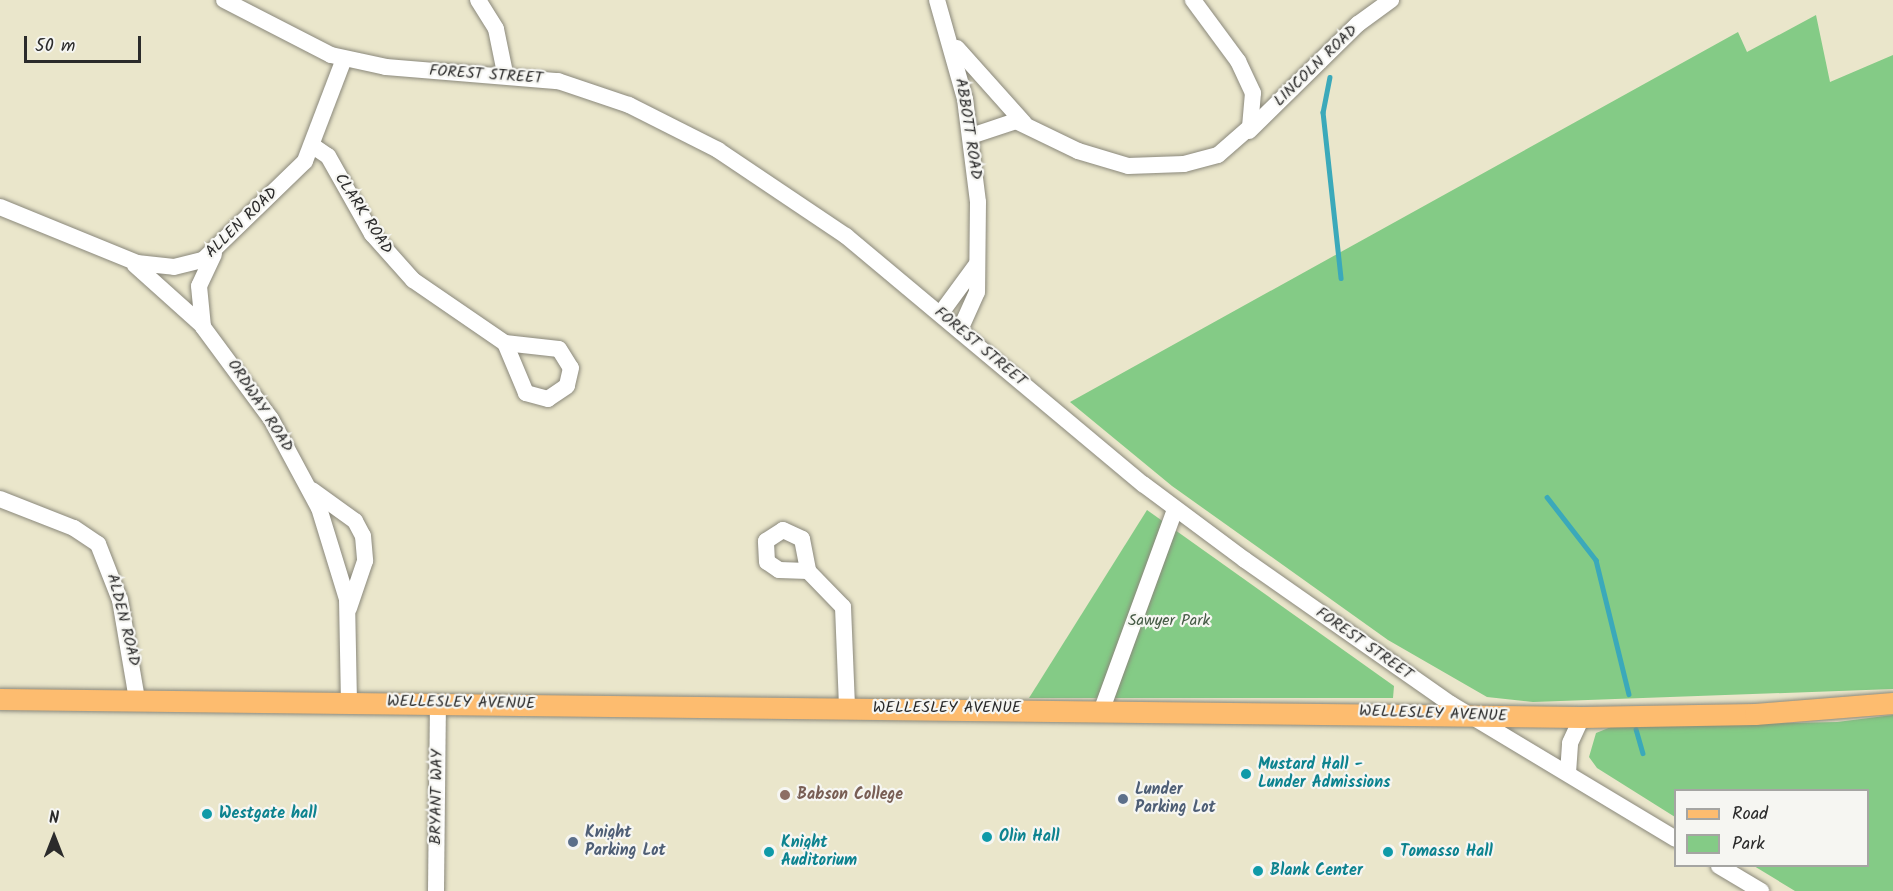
<!DOCTYPE html>
<html>
<head>
<meta charset="utf-8">
<style>
	body { margin:0 }
	#map { position:relative; width:1893px; height:891px; overflow:hidden; background:#eae6cb; font-family:Kalam,sans-serif }
	div>[style] { position:absolute }
	.green>* { inset:0; background:#84cb86 }
	.stream>* { height:4.5px; margin:-2.25px; padding:0 2.25px; transform-origin:2.25px; border-radius:2.25px; background:#3ba9ba }
	.roads { filter:drop-shadow(0 0 2px #8a887b) drop-shadow(0 0 2px #8a887b) }
	.minor>* { height:16px; margin:-8px; padding:0 8px; transform-origin:8px; border-radius:8px; background:#fff }
	.major>* { height:21px; margin:-10.5px; padding:0 10.5px; transform-origin:10.5px; border-radius:10.5px; background:#fdbc6f }
	.dots>* { width:16px; height:16px; translate:-50% -50%; box-sizing:border-box; border:3px solid #f6f6f2; border-radius:50% }
	span { translate:-50% -50%; white-space:nowrap; text-align:center; line-height:1.15; -webkit-text-stroke:4.5px #f6f6f2; paint-order:stroke }
	.street-label { font-size:16px; color:#2b2b2b }
	.park-label { font-size:16px; color:#465b46 }
	.culture-label { font-size:16px; color:#0d838f; font-weight:700 }
	.left { translate:0 -50%; text-align:left }
	.service-label { font-size:16px; color:#4e5e75; font-weight:700 }
	.education-label { font-size:16px; color:#785e54; font-weight:700 }
	.legend { position:absolute; left:1674px; top:789px; width:195px; height:78px; box-sizing:border-box; background:#f6f6f2; border:2px solid #a5a5a2; margin:0; padding:8px 10px; list-style:none; font-size:18px; color:#2b2b2b }
	.legend li { display:flex; align-items:center; gap:12px; height:30px }
	.legend b { width:30px; border:2px solid #a5a5a2 }
	.north { position:absolute; left:24px; top:807px; width:60px; height:60px; -webkit-text-stroke:4px #f6f6f2; paint-order:stroke; rotate:0deg; font-size:16px; font-weight:700; line-height:24px; text-align:center; color:#2b2b2b }
	.north::after { content:''; display:block; margin:auto; width:21px; height:27px; background:#2b2b2b; clip-path:polygon(50% 0,100% 100%,50% 72%,0 100%) }
	.scale { position:absolute; left:24px; top:36px; width:117px; height:27px; box-sizing:border-box; border:3px solid #2b2b2b; border-top:0; padding-left:8px; font-size:18px; line-height:21px; white-space:nowrap; color:#2b2b2b; -webkit-text-stroke:4px #f6f6f2; paint-order:stroke }
</style>
</head>
<body>
<div id="map">
	<div class="green">
		<div style="clip-path:polygon(1816px 15px,1830px 82px,1893px 55px,1893px 689px,1533px 702px,1487px 697px,1388px 640px,1172px 486px,1070px 402px,1738px 32px,1747px 52px)"></div>
		<div style="clip-path:polygon(1147px 510px,1394px 686px,1393px 698px,1029px 698px)"></div>
		<div style="clip-path:polygon(1893px 715px,1893px 891px,1795px 891px,1754px 866px,1868px 866px,1868px 790px,1676px 790px,1675px 817px,1597px 768px,1589px 757px,1596px 733px,1611px 727px,1837px 722px)"></div>
	</div>
	<div class="stream">
		<div style="left:1330px;top:77px;width:36px;rotate:101deg"></div>
		<div style="left:1323px;top:112px;width:167px;rotate:83.8deg"></div>
		<div style="left:1547px;top:497px;width:80px;rotate:52.1deg"></div>
		<div style="left:1596px;top:560px;width:138px;rotate:76.2deg"></div>
		<div style="left:1636px;top:729px;width:25px;rotate:74deg"></div>
	</div>
	<div class="roads">
		<div class="minor">
			<div style="left:224px;top:0;width:120px;rotate:27.2deg"></div>
			<div style="left:331px;top:55px;width:56px;rotate:12.3deg"></div>
			<div style="left:386px;top:67px;width:173px;rotate:4.7deg"></div>
			<div style="left:558px;top:81px;width:75px;rotate:18.7deg"></div>
			<div style="left:629px;top:105px;width:100px;rotate:26.8deg"></div>
			<div style="left:718px;top:150px;width:154px;rotate:33.9deg"></div>
			<div style="left:846px;top:236px;width:387px;rotate:39.9deg"></div>
			<div style="left:1143px;top:484px;width:127px;rotate:36.7deg"></div>
			<div style="left:1245px;top:560px;width:251px;rotate:35deg"></div>
			<div style="left:1451px;top:704px;width:262px;rotate:31deg"></div>
			<div style="left:478px;top:0;width:34px;rotate:58deg"></div>
			<div style="left:496px;top:29px;width:45px;rotate:78.4deg"></div>
			<div style="left:937px;top:0;width:103px;rotate:74.2deg"></div>
			<div style="left:965px;top:99px;width:104px;rotate:82.8deg"></div>
			<div style="left:978px;top:202px;width:90px;rotate:90.6deg"></div>
			<div style="left:977px;top:292px;width:42px;rotate:114.1deg"></div>
			<div style="left:957px;top:48px;width:101px;rotate:48.2deg"></div>
			<div style="left:1249px;top:131px;width:153px;rotate:-44.5deg"></div>
			<div style="left:1358px;top:24px;width:41px;rotate:-36deg"></div>
			<div style="left:971px;top:136px;width:47px;rotate:-18.4deg"></div>
			<div style="left:1016px;top:121px;width:69px;rotate:25.8deg"></div>
			<div style="left:1078px;top:151px;width:52px;rotate:16.7deg"></div>
			<div style="left:1128px;top:166px;width:56px;rotate:-2deg"></div>
			<div style="left:1184px;top:164px;width:35px;rotate:-15deg"></div>
			<div style="left:1218px;top:155px;width:43px;rotate:-41.2deg"></div>
			<div style="left:1250px;top:127px;width:34px;rotate:-85deg"></div>
			<div style="left:1253px;top:93px;width:35px;rotate:-115deg"></div>
			<div style="left:1238px;top:61px;width:76px;rotate:-126.4deg"></div>
			<div style="left:313px;top:146px;width:18px;rotate:34deg"></div>
			<div style="left:328px;top:156px;width:90px;rotate:60.6deg"></div>
			<div style="left:372px;top:234px;width:62px;rotate:48.3deg"></div>
			<div style="left:413px;top:280px;width:112px;rotate:34.4deg"></div>
			<div style="left:505px;top:343px;width:54px;rotate:6.3deg"></div>
			<div style="left:559px;top:349px;width:22px;rotate:58deg"></div>
			<div style="left:571px;top:368px;width:18px;rotate:103deg"></div>
			<div style="left:567px;top:386px;width:23px;rotate:146deg"></div>
			<div style="left:548px;top:399px;width:23px;rotate:-165deg"></div>
			<div style="left:526px;top:393px;width:54px;rotate:-112.8deg"></div>
			<div style="left:0;top:207px;width:148px;rotate:22.2deg"></div>
			<div style="left:137px;top:263px;width:37px;rotate:6deg"></div>
			<div style="left:174px;top:267px;width:30px;rotate:-14deg"></div>
			<div style="left:203px;top:260px;width:142px;rotate:-44.1deg"></div>
			<div style="left:305px;top:161px;width:109px;rotate:-69.1deg"></div>
			<div style="left:214px;top:254px;width:35px;rotate:115deg"></div>
			<div style="left:199px;top:286px;width:41px;rotate:84.4deg"></div>
			<div style="left:203px;top:327px;width:114px;rotate:53.5deg"></div>
			<div style="left:271px;top:419px;width:101px;rotate:61.7deg"></div>
			<div style="left:319px;top:508px;width:95px;rotate:72.9deg"></div>
			<div style="left:347px;top:599px;width:101px;rotate:88.9deg"></div>
			<div style="left:135px;top:265px;width:91px;rotate:41.9deg"></div>
			<div style="left:941px;top:313px;width:61px;rotate:-53.7deg"></div>
			<div style="left:312px;top:490px;width:53px;rotate:35.8deg"></div>
			<div style="left:355px;top:521px;width:17px;rotate:62deg"></div>
			<div style="left:363px;top:536px;width:25px;rotate:85deg"></div>
			<div style="left:365px;top:561px;width:50px;rotate:108.8deg"></div>
			<div style="left:0;top:499px;width:79px;rotate:21.4deg"></div>
			<div style="left:74px;top:528px;width:29px;rotate:34deg"></div>
			<div style="left:98px;top:544px;width:60px;rotate:68.6deg"></div>
			<div style="left:120px;top:600px;width:100px;rotate:80.3deg"></div>
			<div style="left:783px;top:530px;width:21px;rotate:25deg"></div>
			<div style="left:802px;top:539px;width:33px;rotate:79deg"></div>
			<div style="left:808px;top:571px;width:29px;rotate:-178deg"></div>
			<div style="left:779px;top:570px;width:14px;rotate:-146deg"></div>
			<div style="left:767px;top:562px;width:21px;rotate:-93deg"></div>
			<div style="left:766px;top:541px;width:20px;rotate:-33deg"></div>
			<div style="left:808px;top:571px;width:50px;rotate:45.8deg"></div>
			<div style="left:843px;top:607px;width:101px;rotate:87.7deg"></div>
			<div style="left:1102px;top:709px;width:213px;rotate:-69.9deg"></div>
			<div style="left:1568px;top:773px;width:30px;rotate:-86deg"></div>
			<div style="left:1570px;top:743px;width:29px;rotate:-65deg"></div>
			<div style="left:1719px;top:866px;width:49px;rotate:30.8deg"></div>
			<div style="left:436px;top:891px;width:189px;rotate:-89.4deg"></div>
		</div>
		<div class="major">
			<div style="left:0;top:699px;width:1582px;rotate:0.65deg"></div>
			<div style="left:1582px;top:717px;width:173px;rotate:-1deg"></div>
			<div style="left:1755px;top:714px;width:138px;rotate:-4.6deg"></div>
		</div>
	</div>
	<div class="dots">
		<div style="left:1246px;top:774px;background:#0f9aa8"></div>
		<div style="left:785px;top:795px;background:#8d6e63"></div>
		<div style="left:1123px;top:799px;background:#5c6f8a"></div>
		<div style="left:207px;top:814px;background:#0f9aa8"></div>
		<div style="left:987px;top:837px;background:#0f9aa8"></div>
		<div style="left:573px;top:842px;background:#5c6f8a"></div>
		<div style="left:769px;top:852px;background:#0f9aa8"></div>
		<div style="left:1388px;top:852px;background:#0f9aa8"></div>
		<div style="left:1258px;top:871px;background:#0f9aa8"></div>
	</div>
	<div class="street-label">
		<span style="left:1316px;top:66px;rotate:-44deg">LINCOLN ROAD</span>
		<span style="left:486px;top:75px;rotate:4deg">FOREST STREET</span>
		<span style="left:968px;top:129px;rotate:81deg">ABBOTT ROAD</span>
		<span style="left:363px;top:214px;rotate:57deg">CLARK ROAD</span>
		<span style="left:242px;top:223px;rotate:-44deg">ALLEN ROAD</span>
		<span style="left:980px;top:347px;rotate:40deg">FOREST STREET</span>
		<span style="left:260px;top:406px;rotate:57deg">ORDWAY ROAD</span>
		<span style="left:123px;top:620px;rotate:76deg">ALDEN ROAD</span>
		<span style="left:1364px;top:644px;rotate:35deg">FOREST STREET</span>
		<span style="left:461px;top:703px;rotate:1deg">WELLESLEY AVENUE</span>
		<span style="left:947px;top:708px">WELLESLEY AVENUE</span>
		<span style="left:1433px;top:714px;rotate:2deg">WELLESLEY AVENUE</span>
		<span style="left:437px;top:797px;rotate:-89deg">BRYANT WAY</span>
	</div>
	<div class="park-label">
		<span style="left:1169px;top:621px">Sawyer Park</span>
	</div>
	<div class="culture-label">
		<span class="left" style="left:1258px;top:774px">Mustard Hall -<br>Lunder Admissions</span>
		<span class="left" style="left:219px;top:814px">Westgate hall</span>
		<span class="left" style="left:999px;top:837px">Olin Hall</span>
		<span class="left" style="left:781px;top:852px">Knight<br>Auditorium</span>
		<span class="left" style="left:1400px;top:852px">Tomasso Hall</span>
		<span class="left" style="left:1270px;top:871px">Blank Center</span>
	</div>
	<div class="service-label">
		<span class="left" style="left:1135px;top:799px">Lunder<br>Parking Lot</span>
		<span class="left" style="left:585px;top:842px">Knight<br>Parking Lot</span>
	</div>
	<div class="education-label">
		<span class="left" style="left:797px;top:795px">Babson College</span>
	</div>
	<ul class="legend">
	<li><b style="height:8px;background:#fdbc6f"></b>Road</li>
	<li><b style="height:16px;background:#84cb86"></b>Park</li>
	</ul>
	<div class="north">N</div>
	<div class="scale">50 m</div>
</div>
</body>
</html>
